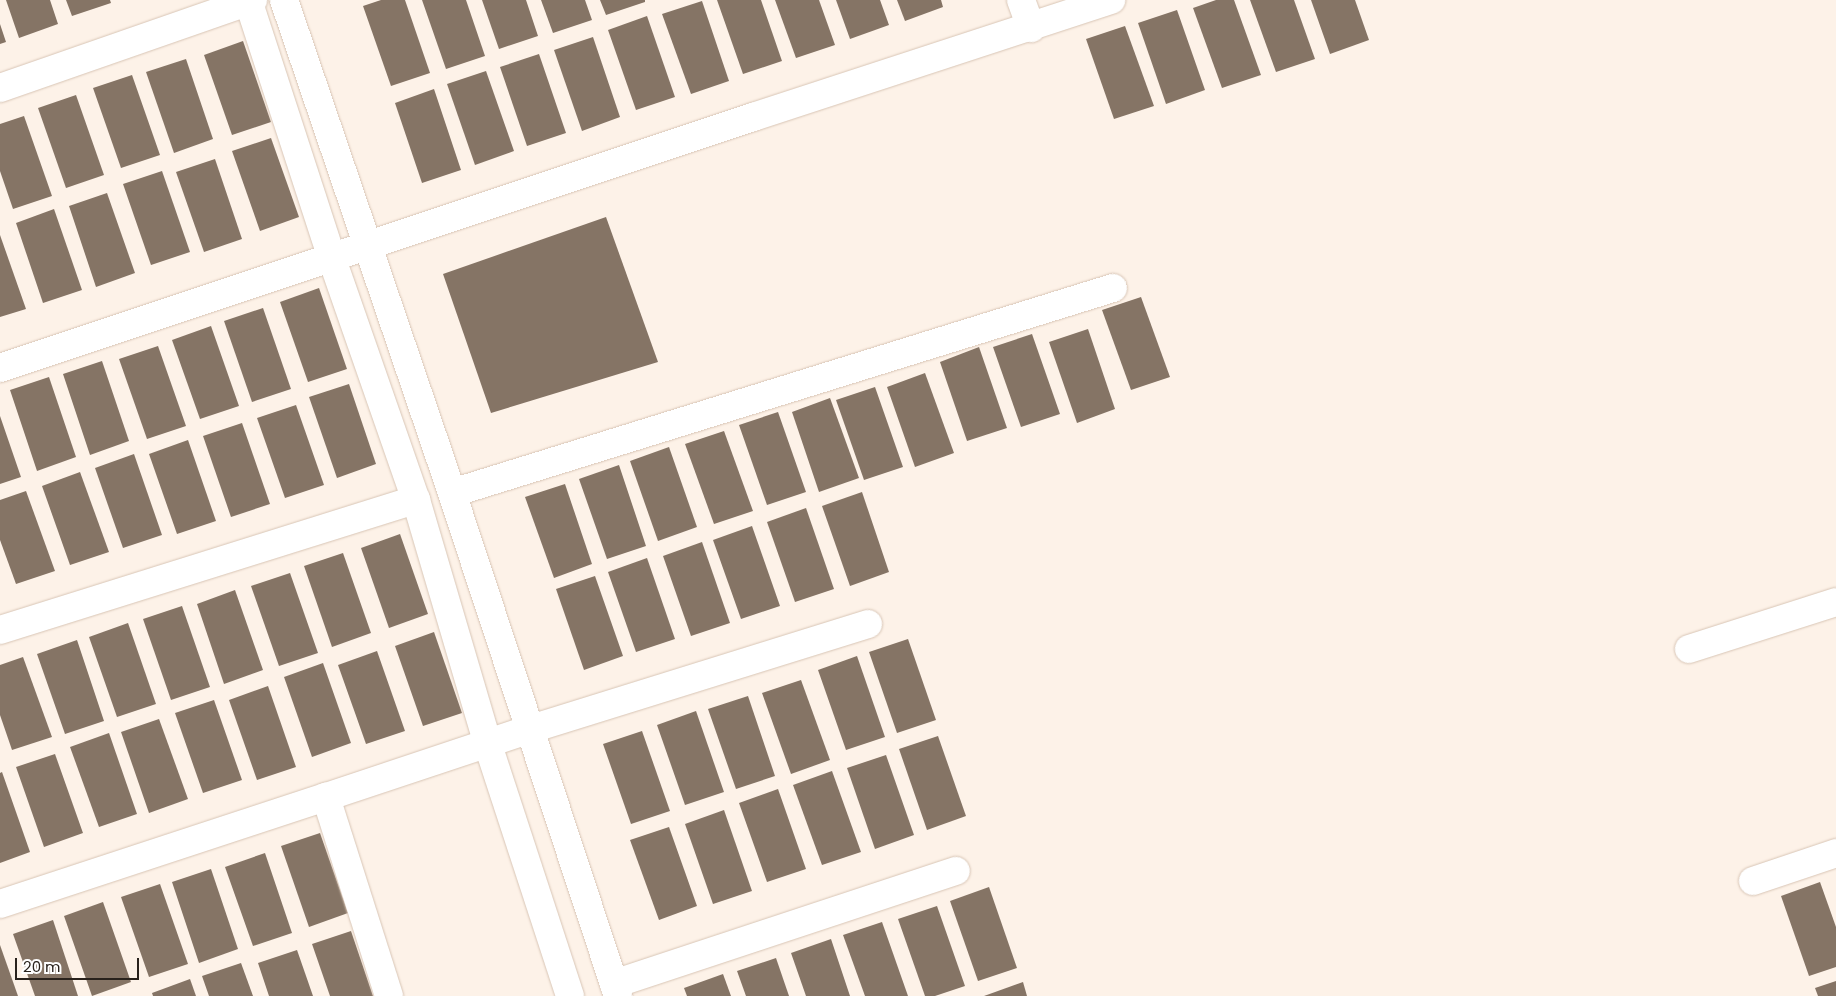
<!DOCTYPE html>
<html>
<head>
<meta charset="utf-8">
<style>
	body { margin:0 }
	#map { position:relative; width:1836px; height:996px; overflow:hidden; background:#fdf2e8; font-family:Poppins,sans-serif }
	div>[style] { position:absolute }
	.building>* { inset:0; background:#857465 }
	.roads { filter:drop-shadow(0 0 1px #d8c5b5) drop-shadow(0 0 1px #d8c5b5) }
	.minor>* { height:28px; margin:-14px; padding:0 14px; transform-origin:14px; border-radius:14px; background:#fff }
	span { translate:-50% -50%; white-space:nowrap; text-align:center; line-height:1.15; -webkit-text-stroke:4.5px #fff; paint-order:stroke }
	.scale { position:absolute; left:15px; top:958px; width:124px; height:22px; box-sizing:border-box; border:2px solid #29221c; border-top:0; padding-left:6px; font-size:15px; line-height:18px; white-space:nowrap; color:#29221c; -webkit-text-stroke:4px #fff; paint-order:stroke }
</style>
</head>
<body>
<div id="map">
	<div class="building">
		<div style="clip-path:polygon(6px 0,50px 0,58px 24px,19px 38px)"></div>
		<div style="clip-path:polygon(66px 0,110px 0,111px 3px,72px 16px)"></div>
		<div style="clip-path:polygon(381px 0,405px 0,430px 73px,391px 86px,363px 6px)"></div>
		<div style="clip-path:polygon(422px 0,466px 0,485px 56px,446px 69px)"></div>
		<div style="clip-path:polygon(482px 0,526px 0,538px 36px,499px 49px)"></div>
		<div style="clip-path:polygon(541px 0,585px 0,592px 20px,553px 33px)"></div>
		<div style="clip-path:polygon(600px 0,645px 0,645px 2px,606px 15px)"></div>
		<div style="clip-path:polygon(717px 0,761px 0,782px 61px,743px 74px)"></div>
		<div style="clip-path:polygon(775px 0,819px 0,835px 45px,796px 58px)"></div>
		<div style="clip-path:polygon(836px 0,880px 0,889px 25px,850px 39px)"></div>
		<div style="clip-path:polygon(897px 0,941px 0,943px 7px,905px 21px)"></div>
		<div style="clip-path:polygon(1216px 0,1234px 0,1261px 75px,1222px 88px,1193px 8px)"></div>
		<div style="clip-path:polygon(1250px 0,1294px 0,1315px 59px,1276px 72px)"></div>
		<div style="clip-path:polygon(1311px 0,1355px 0,1369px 40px,1330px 54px)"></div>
		<div style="clip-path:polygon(702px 1px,729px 81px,691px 94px,662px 14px)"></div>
		<div style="clip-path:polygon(1177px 10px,1205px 90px,1166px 104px,1138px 23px)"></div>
		<div style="clip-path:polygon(647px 16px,675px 97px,636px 110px,608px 30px)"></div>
		<div style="clip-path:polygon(0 24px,6px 42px,0 44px)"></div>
		<div style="clip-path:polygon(1125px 26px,1154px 106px,1114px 119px,1086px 39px)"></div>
		<div style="clip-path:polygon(593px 37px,620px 117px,582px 131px,554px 50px)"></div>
		<div style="clip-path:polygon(243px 41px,271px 122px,232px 135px,204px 55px)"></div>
		<div style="clip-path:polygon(539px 54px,566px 133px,527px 146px,500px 67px)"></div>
		<div style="clip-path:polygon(186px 59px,213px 139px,174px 153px,146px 72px)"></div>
		<div style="clip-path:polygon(486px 71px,514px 151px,475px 165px,447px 84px)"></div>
		<div style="clip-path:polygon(132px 75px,160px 155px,121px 168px,93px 88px)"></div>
		<div style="clip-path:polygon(434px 89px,461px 170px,422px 183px,395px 103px)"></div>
		<div style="clip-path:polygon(76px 95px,104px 175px,66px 188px,38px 108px)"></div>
		<div style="clip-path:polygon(24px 116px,52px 196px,13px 209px,0 171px,0 124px)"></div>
		<div style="clip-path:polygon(271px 138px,299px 217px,260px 231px,232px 151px)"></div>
		<div style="clip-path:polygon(215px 159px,242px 239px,204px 252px,176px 172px)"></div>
		<div style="clip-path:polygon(162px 171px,190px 252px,151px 265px,123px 184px)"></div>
		<div style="clip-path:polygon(107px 193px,135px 273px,96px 287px,69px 206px)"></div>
		<div style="clip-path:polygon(54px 209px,82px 290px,43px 303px,16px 223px)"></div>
		<div style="clip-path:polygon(606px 217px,658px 362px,491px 413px,443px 274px)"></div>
		<div style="clip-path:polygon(0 235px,26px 309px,0 317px)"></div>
		<div style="clip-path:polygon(319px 288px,347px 369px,308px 382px,280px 302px)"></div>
		<div style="clip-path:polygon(1141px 297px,1170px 377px,1131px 390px,1102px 310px)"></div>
		<div style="clip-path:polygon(263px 308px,291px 389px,252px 402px,224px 321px)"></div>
		<div style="clip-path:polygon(211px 326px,239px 406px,200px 419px,172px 340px)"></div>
		<div style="clip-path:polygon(1088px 329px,1115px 409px,1077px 423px,1049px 342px)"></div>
		<div style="clip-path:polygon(1032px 334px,1060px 414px,1021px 427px,993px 347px)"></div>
		<div style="clip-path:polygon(158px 346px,186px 426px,147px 439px,119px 359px)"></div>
		<div style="clip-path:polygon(979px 347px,1007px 428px,967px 441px,940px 362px)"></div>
		<div style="clip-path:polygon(102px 361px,129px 441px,90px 455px,63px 374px)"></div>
		<div style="clip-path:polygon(925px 373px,954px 453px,915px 467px,887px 387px)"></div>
		<div style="clip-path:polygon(49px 377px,76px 457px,37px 471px,10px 390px)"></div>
		<div style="clip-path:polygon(349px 384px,376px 464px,337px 478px,309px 397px)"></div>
		<div style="clip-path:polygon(875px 387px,903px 467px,864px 480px,836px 400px)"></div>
		<div style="clip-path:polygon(830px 398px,859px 478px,819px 492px,792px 412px)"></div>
		<div style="clip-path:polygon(296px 405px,324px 485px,285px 498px,257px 418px)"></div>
		<div style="clip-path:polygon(778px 412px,806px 492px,767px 505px,739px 425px)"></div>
		<div style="clip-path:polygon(0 416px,21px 477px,0 484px)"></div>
		<div style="clip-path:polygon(242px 423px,270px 504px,231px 517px,203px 436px)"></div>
		<div style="clip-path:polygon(724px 431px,753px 511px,714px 524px,685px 444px)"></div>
		<div style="clip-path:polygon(188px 440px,216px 521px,177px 534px,149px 454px)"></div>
		<div style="clip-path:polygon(669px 447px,697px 527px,658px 541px,630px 461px)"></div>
		<div style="clip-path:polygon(134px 454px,162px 535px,123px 548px,95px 468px)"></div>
		<div style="clip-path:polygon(619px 465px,646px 546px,607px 559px,579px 479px)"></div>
		<div style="clip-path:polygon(80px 472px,109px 552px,70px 565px,42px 486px)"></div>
		<div style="clip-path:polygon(565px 484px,592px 564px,554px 578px,525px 497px)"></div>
		<div style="clip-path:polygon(26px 491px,55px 571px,16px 584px,0 540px,0 500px)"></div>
		<div style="clip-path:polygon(862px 492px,889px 572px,850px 586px,822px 506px)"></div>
		<div style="clip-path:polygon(806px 508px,834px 589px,795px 602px,767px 522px)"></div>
		<div style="clip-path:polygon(752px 526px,780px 606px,741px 619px,713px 540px)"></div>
		<div style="clip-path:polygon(400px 534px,428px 614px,389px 628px,361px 548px)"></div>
		<div style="clip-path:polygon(702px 542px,730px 623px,691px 636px,663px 556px)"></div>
		<div style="clip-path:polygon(343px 553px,371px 633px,332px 647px,304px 566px)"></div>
		<div style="clip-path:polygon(647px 558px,675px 639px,636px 652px,608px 572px)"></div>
		<div style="clip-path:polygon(290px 573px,318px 653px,279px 666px,251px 586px)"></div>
		<div style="clip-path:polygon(595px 576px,623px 656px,584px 670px,556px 589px)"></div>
		<div style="clip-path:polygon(235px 590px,263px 670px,224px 684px,197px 604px)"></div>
		<div style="clip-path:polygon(182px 606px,210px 687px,171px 700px,143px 619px)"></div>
		<div style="clip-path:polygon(128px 623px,156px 704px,117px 717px,89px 637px)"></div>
		<div style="clip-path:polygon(434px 632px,462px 713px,423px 726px,395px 646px)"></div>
		<div style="clip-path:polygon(908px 639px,936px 720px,897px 733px,869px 652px)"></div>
		<div style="clip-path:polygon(77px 640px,104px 721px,65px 734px,37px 654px)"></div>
		<div style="clip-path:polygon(377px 651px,405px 731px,366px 744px,338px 665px)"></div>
		<div style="clip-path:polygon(857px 656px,885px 737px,846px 750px,818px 670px)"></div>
		<div style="clip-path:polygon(23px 657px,52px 737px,12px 750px,0 715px,0 665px)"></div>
		<div style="clip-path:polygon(323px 663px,351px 743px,312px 757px,284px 677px)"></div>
		<div style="clip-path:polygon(801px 680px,830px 760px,791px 774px,762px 693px)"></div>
		<div style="clip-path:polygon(268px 686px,296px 767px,257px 780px,229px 700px)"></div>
		<div style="clip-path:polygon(748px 696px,775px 776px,736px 789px,708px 709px)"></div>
		<div style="clip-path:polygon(214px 700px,242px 780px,203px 793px,175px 713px)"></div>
		<div style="clip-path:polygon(696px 711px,724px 792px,685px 805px,657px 725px)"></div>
		<div style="clip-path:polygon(159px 719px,188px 799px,149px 813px,121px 732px)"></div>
		<div style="clip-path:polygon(642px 731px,670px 811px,631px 824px,603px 744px)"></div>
		<div style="clip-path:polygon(109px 733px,137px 814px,99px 827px,70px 747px)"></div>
		<div style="clip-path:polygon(938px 736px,966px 816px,927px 830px,899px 749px)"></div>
		<div style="clip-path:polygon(55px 754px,83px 833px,44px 847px,16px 767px)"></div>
		<div style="clip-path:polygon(886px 755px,914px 835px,875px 849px,847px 768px)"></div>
		<div style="clip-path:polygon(832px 771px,861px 852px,822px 865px,793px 785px)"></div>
		<div style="clip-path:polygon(2px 772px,30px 852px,0 863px,0 773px)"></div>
		<div style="clip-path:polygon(778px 789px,806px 869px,767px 882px,739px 803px)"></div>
		<div style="clip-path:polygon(724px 810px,752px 891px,713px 904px,685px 824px)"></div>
		<div style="clip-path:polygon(669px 827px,697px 906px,659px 920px,630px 840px)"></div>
		<div style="clip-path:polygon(320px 833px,348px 913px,309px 927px,281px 846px)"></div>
		<div style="clip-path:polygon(265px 853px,292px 933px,253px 946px,225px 867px)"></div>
		<div style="clip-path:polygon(211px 869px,238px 949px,199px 963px,172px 882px)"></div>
		<div style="clip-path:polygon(1820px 882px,1836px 927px,1836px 967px,1809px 976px,1781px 896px)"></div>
		<div style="clip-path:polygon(160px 884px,188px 964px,149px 977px,121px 897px)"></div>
		<div style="clip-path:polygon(989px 887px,1017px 968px,978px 981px,950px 901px)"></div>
		<div style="clip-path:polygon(103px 902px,131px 982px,92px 996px,64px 916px)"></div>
		<div style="clip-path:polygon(937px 906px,965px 986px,935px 996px,925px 996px,898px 919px)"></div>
		<div style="clip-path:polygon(53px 920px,78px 996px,35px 996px,13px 934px)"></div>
		<div style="clip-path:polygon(882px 922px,908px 996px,865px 996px,843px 935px)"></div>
		<div style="clip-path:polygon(351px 931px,373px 996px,330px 996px,312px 944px)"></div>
		<div style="clip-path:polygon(831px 939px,850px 996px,806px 996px,791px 953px)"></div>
		<div style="clip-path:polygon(0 945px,18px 996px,0 996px)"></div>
		<div style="clip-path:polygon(297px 950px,313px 996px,269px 996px,258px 963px)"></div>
		<div style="clip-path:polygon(776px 958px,789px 996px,746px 996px,737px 971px)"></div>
		<div style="clip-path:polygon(241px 963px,253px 996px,209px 996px,202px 976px)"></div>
		<div style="clip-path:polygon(723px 974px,731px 996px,687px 996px,684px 988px)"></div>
		<div style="clip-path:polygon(190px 979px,196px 996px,153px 996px,152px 993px)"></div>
		<div style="clip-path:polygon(1836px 981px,1836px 996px,1818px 996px,1815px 988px)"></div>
		<div style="clip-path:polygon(1023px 982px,1027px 996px,984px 996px)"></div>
	</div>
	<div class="roads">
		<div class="minor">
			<div style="left:248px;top:0;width:272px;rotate:72deg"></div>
			<div style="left:332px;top:259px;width:255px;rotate:70.8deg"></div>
			<div style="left:416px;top:500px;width:255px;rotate:73.6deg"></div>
			<div style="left:488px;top:745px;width:264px;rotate:71.9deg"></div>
			<div style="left:284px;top:0;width:521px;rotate:71.18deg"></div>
			<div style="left:452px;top:493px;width:530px;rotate:71.74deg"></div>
			<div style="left:1021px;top:0;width:30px;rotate:70deg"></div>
			<div style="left:0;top:88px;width:268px;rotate:-19.2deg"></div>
			<div style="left:0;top:368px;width:794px;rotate:-18.43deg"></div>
			<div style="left:753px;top:117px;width:377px;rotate:-18.1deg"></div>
			<div style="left:452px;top:493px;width:692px;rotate:-17.23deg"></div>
			<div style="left:0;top:630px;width:436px;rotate:-17.4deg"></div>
			<div style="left:1689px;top:649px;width:154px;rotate:-17.7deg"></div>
			<div style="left:1753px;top:881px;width:88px;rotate:-18.6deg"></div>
			<div style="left:0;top:904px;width:343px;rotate:-18.2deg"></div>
			<div style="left:614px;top:984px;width:360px;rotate:-18.3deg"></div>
			<div style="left:389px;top:996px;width:209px;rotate:-107.6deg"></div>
			<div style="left:326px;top:797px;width:216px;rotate:-18.4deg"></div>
			<div style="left:531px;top:729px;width:353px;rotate:-17.3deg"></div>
		</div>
	</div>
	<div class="scale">20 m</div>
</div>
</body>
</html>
